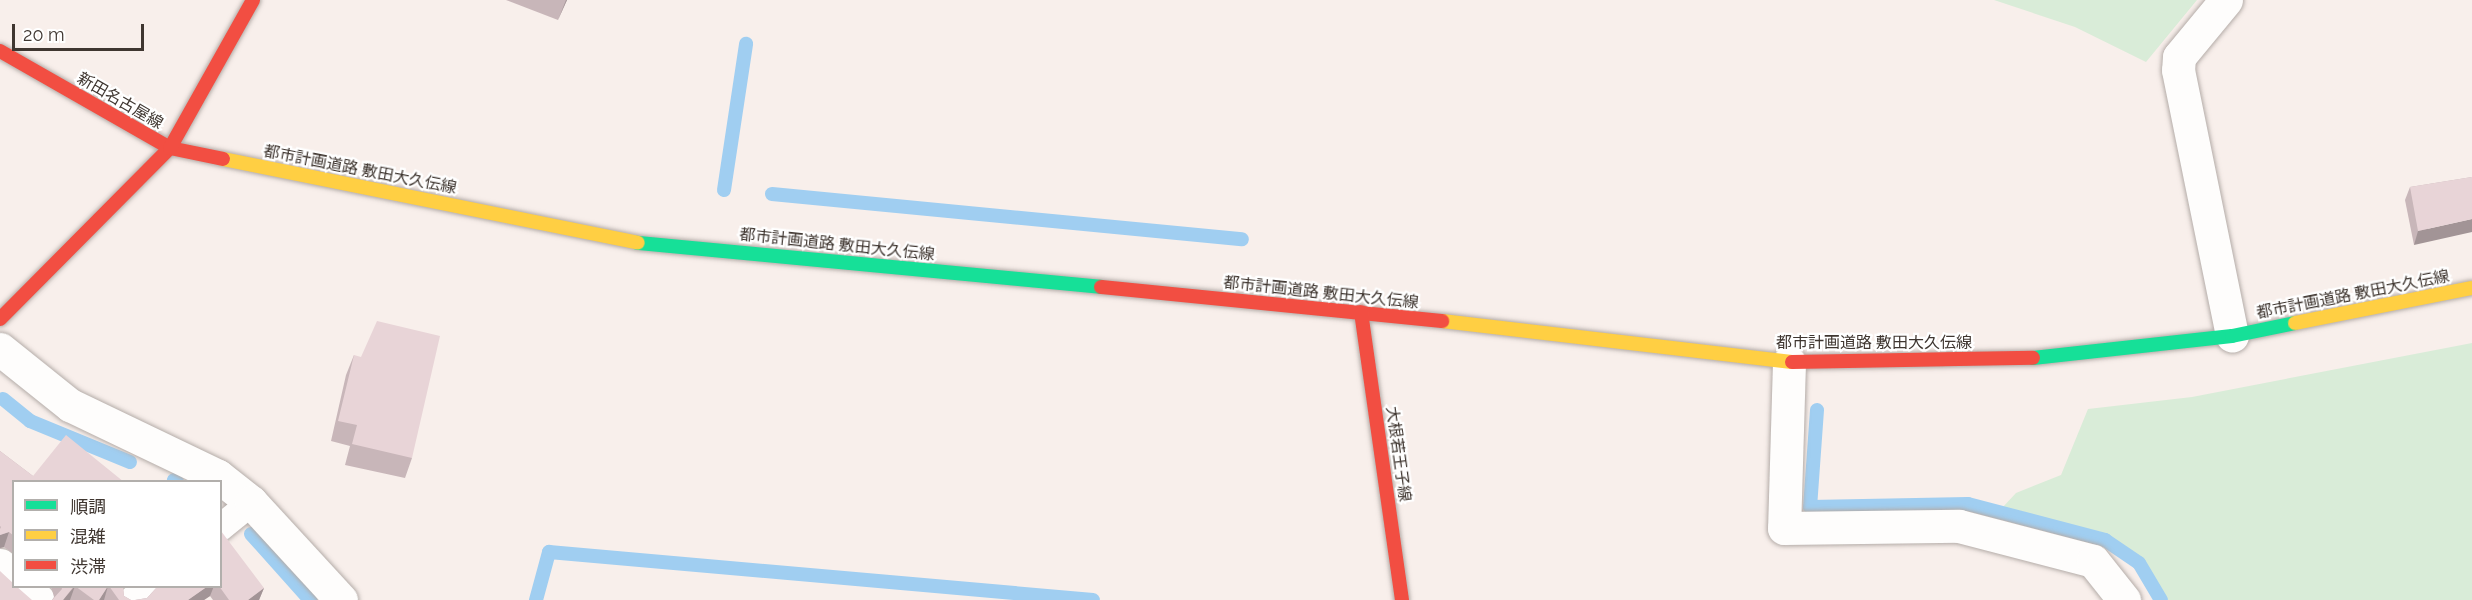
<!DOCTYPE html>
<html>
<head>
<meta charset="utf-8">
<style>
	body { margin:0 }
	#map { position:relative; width:2472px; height:600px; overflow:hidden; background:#f8efeb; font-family:Raleway,"Noto Sans JP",sans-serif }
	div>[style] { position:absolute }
	.green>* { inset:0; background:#d9ecd8 }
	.stream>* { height:14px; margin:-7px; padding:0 7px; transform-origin:7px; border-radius:7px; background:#a0cef1 }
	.roads { filter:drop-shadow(0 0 2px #b4aca8) drop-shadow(0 0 2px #b4aca8) }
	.lane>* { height:27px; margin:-13.5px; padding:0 13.5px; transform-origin:13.5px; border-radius:13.5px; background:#fefdfc }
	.street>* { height:33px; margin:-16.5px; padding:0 16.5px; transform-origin:16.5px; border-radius:16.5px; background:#fefdfc }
	.fast>* { height:14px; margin:-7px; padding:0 7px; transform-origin:7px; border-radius:7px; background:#16e098 }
	.slow>* { height:14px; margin:-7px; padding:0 7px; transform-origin:7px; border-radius:7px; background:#ffcf43 }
	.jam>* { height:14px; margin:-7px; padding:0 7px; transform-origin:7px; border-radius:7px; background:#f24e42 }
	.wall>* { inset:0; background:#c8b6b9 }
	.shaded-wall>* { inset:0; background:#a29496 }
	.building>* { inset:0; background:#e8d4d7 }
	span { translate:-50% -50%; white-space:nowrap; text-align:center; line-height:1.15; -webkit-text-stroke:4.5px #fff; paint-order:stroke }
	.street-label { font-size:16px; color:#3f3630 }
	.legend { position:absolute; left:12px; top:480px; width:210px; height:108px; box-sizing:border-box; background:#fff; border:2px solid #b2afac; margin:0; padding:8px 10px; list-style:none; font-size:18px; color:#3f3630 }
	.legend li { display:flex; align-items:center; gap:12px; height:30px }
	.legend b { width:30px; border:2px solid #b2afac }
	.scale { position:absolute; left:12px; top:24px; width:132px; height:27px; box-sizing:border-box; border:3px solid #3f3630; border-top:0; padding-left:8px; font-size:18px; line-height:21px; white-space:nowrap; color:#3f3630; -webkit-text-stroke:4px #fff; paint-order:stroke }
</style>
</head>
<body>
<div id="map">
	<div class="green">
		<div style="clip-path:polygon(1994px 0,2197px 0,2146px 62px,2075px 27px)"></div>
		<div style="clip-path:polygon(2472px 343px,2472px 600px,2168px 600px,2143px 561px,2109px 536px,2002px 508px,2016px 493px,2061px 475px,2088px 409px,2192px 397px)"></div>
	</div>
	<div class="stream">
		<div style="left:724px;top:190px;width:148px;rotate:-81.4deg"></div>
		<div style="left:772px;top:194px;width:472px;rotate:5.5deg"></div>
		<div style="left:3px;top:399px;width:35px;rotate:39deg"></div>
		<div style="left:30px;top:421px;width:108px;rotate:22.3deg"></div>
		<div style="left:1817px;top:410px;width:97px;rotate:94.1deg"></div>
		<div style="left:1810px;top:507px;width:158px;rotate:-1.1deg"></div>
		<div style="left:1968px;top:504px;width:142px;rotate:14.7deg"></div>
		<div style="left:2105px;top:540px;width:41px;rotate:34.1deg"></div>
		<div style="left:2139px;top:563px;width:43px;rotate:59.3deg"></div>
		<div style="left:174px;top:480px;width:4px;rotate:34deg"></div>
		<div style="left:251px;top:534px;width:89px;rotate:48.2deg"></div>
		<div style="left:536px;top:600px;width:50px;rotate:-74.8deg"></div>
		<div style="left:549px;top:552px;width:546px;rotate:5.04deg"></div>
	</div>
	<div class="roads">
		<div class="lane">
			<div style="left:220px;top:527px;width:40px;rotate:-39deg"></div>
			<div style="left:131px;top:600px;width:21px;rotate:-41deg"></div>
		</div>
		<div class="street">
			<div style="left:2226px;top:0;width:74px;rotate:129.5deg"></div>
			<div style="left:2179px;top:57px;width:13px;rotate:94deg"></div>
			<div style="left:2178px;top:70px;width:271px;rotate:78.5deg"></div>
			<div style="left:0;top:349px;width:90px;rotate:38.7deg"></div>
			<div style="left:70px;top:405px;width:164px;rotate:25.6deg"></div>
			<div style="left:218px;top:476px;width:42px;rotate:38.2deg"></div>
			<div style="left:251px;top:502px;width:133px;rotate:47.4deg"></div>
			<div style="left:1789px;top:362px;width:166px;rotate:91.7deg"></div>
			<div style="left:1784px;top:528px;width:175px;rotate:-0.7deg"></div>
			<div style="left:1959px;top:526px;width:138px;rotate:14.6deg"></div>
			<div style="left:2093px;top:561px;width:50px;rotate:51.5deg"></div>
			<div style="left:0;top:565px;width:18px;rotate:41deg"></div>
			<div style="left:23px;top:586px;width:21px;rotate:43deg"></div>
		</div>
		<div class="fast">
			<div style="left:638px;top:243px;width:465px;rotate:5.4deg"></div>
			<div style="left:2033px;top:358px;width:200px;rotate:-6.3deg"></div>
			<div style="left:2232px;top:336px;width:64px;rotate:-11.7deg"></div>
		</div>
		<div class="slow">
			<div style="left:223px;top:159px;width:423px;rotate:11.4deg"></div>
			<div style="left:1442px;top:321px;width:352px;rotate:6.7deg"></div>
			<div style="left:2295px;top:323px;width:180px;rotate:-11.2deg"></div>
		</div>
		<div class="jam">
			<div style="left:0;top:51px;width:196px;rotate:29.7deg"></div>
			<div style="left:170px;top:148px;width:54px;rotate:11.7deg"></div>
			<div style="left:1101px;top:287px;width:343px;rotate:5.7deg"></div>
			<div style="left:1361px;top:312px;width:291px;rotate:81.9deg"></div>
			<div style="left:0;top:319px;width:241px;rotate:-45.2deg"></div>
			<div style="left:170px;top:148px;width:170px;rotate:-60.7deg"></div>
			<div style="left:1792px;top:362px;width:241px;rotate:-1deg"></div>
		</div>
	</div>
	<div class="wall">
		<div style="clip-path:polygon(506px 0,567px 0,558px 20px)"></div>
		<div style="clip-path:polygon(2472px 177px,2414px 245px,2405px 200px,2410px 187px)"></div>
		<div style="clip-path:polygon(354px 355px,412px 458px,405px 478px,345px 465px,350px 446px,331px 441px,346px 375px)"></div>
		<div style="clip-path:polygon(0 451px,33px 476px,14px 482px,14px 554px,4px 547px,0 548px)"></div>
		<div style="clip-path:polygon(51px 586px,124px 586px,123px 588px,124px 596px,131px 600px,52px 600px,54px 597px)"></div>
		<div style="clip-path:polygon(158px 586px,220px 586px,264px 588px,259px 600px,213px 600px,210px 596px,204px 600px,135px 600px,147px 598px)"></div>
	</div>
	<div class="shaded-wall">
		<div style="clip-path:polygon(566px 0,567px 0,558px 20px)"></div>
		<div style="clip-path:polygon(2472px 219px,2472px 232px,2414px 245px,2418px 231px)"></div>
		<div style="clip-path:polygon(9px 532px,4px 547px,0 548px,0 535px)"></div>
		<div style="clip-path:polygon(75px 586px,70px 600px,63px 600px)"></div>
		<div style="clip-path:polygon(108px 586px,104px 600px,99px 600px)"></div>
		<div style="clip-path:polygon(208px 586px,214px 586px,210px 596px,204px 600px,188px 600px)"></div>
		<div style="clip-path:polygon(264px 588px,259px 600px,248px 600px)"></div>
	</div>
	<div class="building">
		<div style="clip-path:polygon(2472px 177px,2472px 219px,2418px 231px,2410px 187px)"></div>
		<div style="clip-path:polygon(377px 321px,440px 336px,412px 458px,352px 444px,357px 425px,338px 421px,354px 355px,361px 357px)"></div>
		<div style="clip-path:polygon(66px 435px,124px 482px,14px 482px,14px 536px,9px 532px,0 535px,0 529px,1px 527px,0 526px,0 451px,33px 476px)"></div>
		<div style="clip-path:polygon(221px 531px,264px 588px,248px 600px,229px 600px,219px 586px,220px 586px)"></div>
		<div style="clip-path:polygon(0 571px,14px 584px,14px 586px,16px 586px,32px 600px,0 600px)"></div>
		<div style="clip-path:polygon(61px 586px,74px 586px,63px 600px,52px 600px,62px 589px)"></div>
		<div style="clip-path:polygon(75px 586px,108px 586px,99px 600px,94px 600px)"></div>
		<div style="clip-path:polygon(109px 586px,123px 586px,124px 596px,131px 600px,119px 600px)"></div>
		<div style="clip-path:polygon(158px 586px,208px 586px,188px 600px,135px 600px,147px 598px)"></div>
	</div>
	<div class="street-label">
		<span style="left:120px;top:101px;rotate:30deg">新田名古屋線</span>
		<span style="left:360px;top:170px;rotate:11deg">都市計画道路 敷田大久伝線</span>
		<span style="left:837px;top:245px;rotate:6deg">都市計画道路 敷田大久伝線</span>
		<span style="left:1321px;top:293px;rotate:6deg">都市計画道路 敷田大久伝線</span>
		<span style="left:2353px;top:295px;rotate:-11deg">都市計画道路 敷田大久伝線</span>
		<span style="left:1874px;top:343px">都市計画道路 敷田大久伝線</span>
		<span style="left:1398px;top:454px;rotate:82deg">大根若王子線</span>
	</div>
	<ul class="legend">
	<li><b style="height:8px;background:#16e098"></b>順調</li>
	<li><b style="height:8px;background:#ffcf43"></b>混雑</li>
	<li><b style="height:8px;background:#f24e42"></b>渋滞</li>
	</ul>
	<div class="scale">20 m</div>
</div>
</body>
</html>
